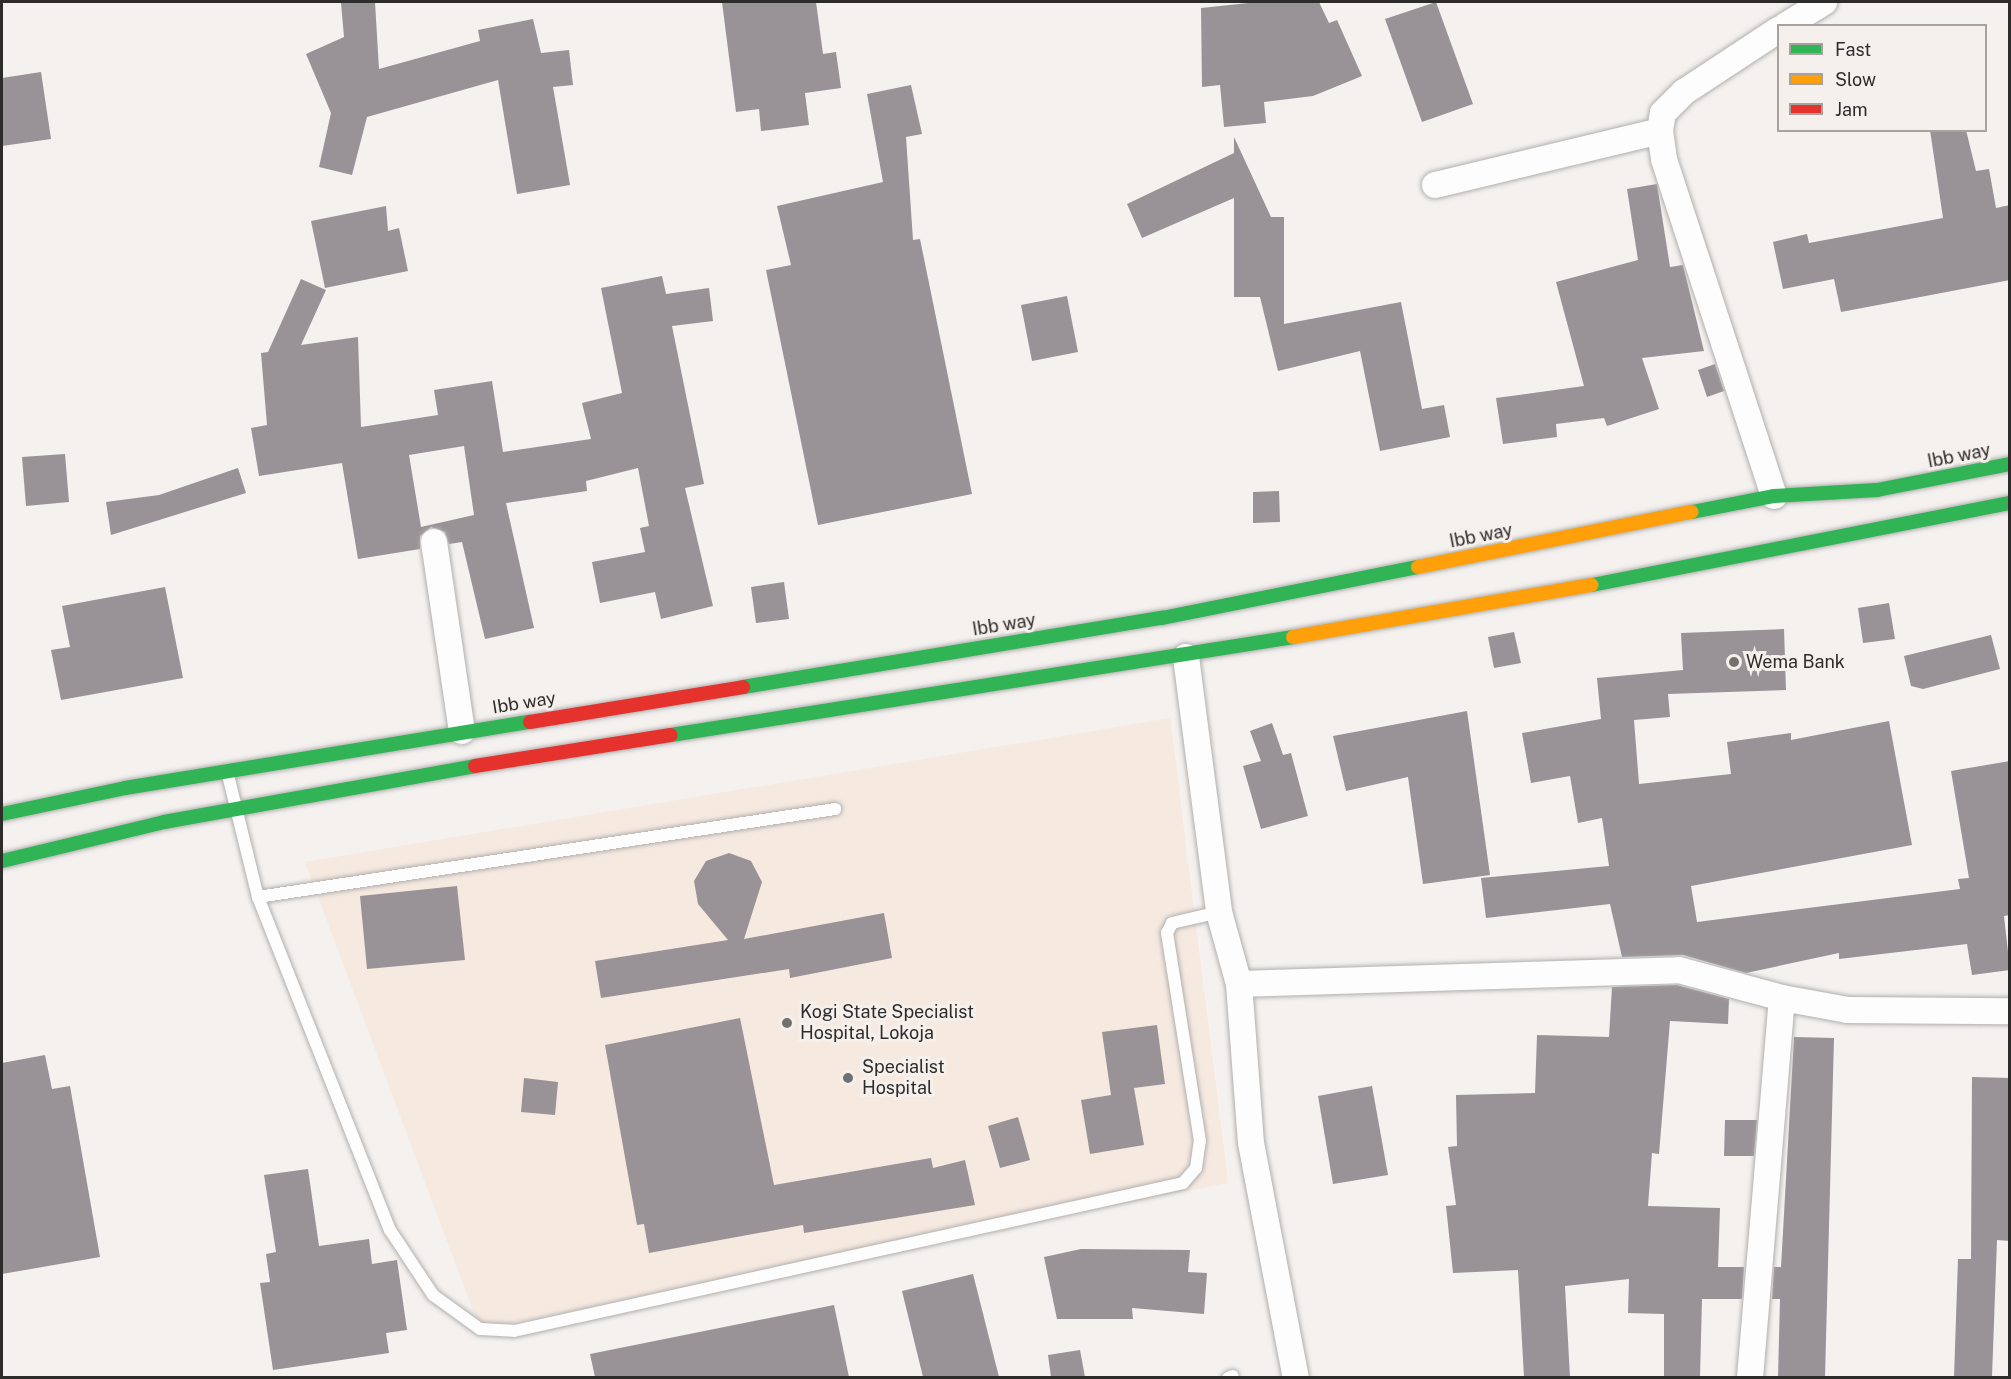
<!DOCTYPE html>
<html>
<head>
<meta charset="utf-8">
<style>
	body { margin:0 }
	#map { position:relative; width:2011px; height:1379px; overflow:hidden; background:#f4f1ef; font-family:"Public Sans",sans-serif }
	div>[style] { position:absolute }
	.medical>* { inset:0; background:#f6e9e0 }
	.building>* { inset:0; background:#999297 }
	.roads { filter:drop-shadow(0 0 2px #b1b0ae) drop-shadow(0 0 2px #b1b0ae) }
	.lane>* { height:12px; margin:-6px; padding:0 6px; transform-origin:6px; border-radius:6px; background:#fdfdfd }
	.street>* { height:26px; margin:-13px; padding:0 13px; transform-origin:13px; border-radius:13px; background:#fdfdfd }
	.fast>* { height:14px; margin:-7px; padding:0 7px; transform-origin:7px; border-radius:7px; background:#30b455 }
	.slow>* { height:14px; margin:-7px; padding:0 7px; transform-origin:7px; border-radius:7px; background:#ff9f0a }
	.jam>* { height:14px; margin:-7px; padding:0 7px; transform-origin:7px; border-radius:7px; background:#e5322d }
	.dots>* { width:16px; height:16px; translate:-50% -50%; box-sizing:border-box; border:3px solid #f6f0ed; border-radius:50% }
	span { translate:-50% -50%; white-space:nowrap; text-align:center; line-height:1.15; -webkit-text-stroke:6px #f6f0ed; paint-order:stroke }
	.street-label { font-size:18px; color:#2e2c2b }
	.poi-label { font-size:18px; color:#2e2c2b }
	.left { translate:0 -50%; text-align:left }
	.frame { position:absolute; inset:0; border:3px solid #2e2c2b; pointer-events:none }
	.legend { position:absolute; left:1777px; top:24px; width:210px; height:108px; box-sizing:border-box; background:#f6f0ed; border:2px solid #a6a29f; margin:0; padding:8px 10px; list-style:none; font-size:18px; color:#2e2c2b }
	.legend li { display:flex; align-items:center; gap:12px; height:30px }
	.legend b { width:30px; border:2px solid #a6a29f }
</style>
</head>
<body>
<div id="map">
	<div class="medical">
		<div style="clip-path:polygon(1170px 718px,1228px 1183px,480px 1329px,305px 862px)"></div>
	</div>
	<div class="building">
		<div style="clip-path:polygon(375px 2px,379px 69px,480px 41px,478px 30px,533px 19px,541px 53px,569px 50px,573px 85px,553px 87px,570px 185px,517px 194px,498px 80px,367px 117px,352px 175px,319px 167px,331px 113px,306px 54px,344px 37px,341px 3px)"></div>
		<div style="clip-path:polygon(722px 2px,816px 2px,823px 54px,836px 52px,841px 88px,805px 93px,809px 125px,761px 131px,759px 109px,736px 112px)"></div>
		<div style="clip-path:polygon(1258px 2px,1319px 2px,1329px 23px,1337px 20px,1362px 76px,1313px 96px,1264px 102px,1266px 123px,1224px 127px,1220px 85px,1202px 87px,1201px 8px)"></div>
		<div style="clip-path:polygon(1436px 2px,1473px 104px,1422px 122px,1385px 19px)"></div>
		<div style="clip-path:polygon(41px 72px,51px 139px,2px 146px,2px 78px)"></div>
		<div style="clip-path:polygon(911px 85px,922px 134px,906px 137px,913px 240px,920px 239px,972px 494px,818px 525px,766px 270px,791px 265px,777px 206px,883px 182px,867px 94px)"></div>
		<div style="clip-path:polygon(1930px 130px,1966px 130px,1976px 171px,1989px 169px,1996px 208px,2010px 205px,2010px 280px,1841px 312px,1834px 279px,1783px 289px,1773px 242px,1807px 234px,1809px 243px,1943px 218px)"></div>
		<div style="clip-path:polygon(1234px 137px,1271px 217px,1284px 217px,1284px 324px,1401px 302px,1422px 409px,1444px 405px,1450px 437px,1380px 451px,1360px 351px,1278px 371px,1260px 297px,1234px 297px,1234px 198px,1142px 238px,1127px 204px,1234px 153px)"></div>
		<div style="clip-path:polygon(1657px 184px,1670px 267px,1683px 265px,1704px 351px,1642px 358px,1659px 409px,1607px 426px,1604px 418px,1556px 424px,1557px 437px,1503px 444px,1496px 398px,1584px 386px,1556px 282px,1638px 260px,1627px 189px)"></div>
		<div style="clip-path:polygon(386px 206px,388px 231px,399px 228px,408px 271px,325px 288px,311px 221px)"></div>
		<div style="clip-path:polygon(evenodd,662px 276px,666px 294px,709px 288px,713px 321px,672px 326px,704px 484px,685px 488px,713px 606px,661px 619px,655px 592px,600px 603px,592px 562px,645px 552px,640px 528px,649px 526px,638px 468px,586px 481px,587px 491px,506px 503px,534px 628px,485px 639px,462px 542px,449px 544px,445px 532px,431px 527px,420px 536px,420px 549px,358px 559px,342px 463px,259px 476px,251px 428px,267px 425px,261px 353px,268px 352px,301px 279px,326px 290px,301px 345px,358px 337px,361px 427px,438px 415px,434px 390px,492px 381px,503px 452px,591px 439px,582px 403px,622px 393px,601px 288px,662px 276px,464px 446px,474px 515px,421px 527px,409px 455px,464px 446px)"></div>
		<div style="clip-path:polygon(1067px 296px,1078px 352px,1032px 361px,1021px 305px)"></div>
		<div style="clip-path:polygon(1715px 364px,1724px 391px,1707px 397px,1698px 370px)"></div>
		<div style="clip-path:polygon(65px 454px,69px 502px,26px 506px,22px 457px)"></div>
		<div style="clip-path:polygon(238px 468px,246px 493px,111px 535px,106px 502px,159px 495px)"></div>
		<div style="clip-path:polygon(1279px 491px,1280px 522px,1253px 523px,1253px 492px)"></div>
		<div style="clip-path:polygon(784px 582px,789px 619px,756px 623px,751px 587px)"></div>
		<div style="clip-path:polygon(165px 587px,183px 678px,61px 700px,51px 650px,70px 647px,62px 606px)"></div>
		<div style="clip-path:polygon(1889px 603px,1895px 639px,1863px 643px,1858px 608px)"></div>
		<div style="clip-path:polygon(1784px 629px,1786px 690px,1668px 694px,1670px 717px,1634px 720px,1639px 784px,1731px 774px,1727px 742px,1791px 733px,1791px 740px,1889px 721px,1912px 845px,1691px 886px,1697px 922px,1960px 889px,1958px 879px,1969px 878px,1951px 771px,2010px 761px,2010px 915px,2004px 916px,2010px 970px,1972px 975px,1967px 944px,1839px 959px,1839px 953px,1746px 973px,1683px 955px,1622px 957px,1610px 904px,1486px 918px,1481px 878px,1609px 866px,1602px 818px,1578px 823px,1570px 776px,1531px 783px,1522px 733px,1601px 719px,1597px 678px,1683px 670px,1681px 633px)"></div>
		<div style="clip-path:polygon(1514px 632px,1521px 663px,1494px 668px,1488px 637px)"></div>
		<div style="clip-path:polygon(1991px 635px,2000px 669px,1923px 689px,1911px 686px,1904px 656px)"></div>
		<div style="clip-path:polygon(1467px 711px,1490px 875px,1423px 884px,1408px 777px,1346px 791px,1333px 736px)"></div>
		<div style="clip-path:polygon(1272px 723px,1283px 755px,1291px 753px,1308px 816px,1261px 829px,1243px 766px,1261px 761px,1250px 731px)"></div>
		<div style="clip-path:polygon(729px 853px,751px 861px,762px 882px,744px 939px,884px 913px,892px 958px,790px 978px,789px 969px,601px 998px,595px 961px,728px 940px,698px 904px,694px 881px,706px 861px)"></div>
		<div style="clip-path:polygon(457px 886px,465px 960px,367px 969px,360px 896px)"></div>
		<div style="clip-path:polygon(1677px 985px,1729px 999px,1728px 1024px,1670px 1021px,1659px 1154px,1652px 1153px,1648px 1206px,1720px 1208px,1718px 1267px,1744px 1267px,1742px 1299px,1702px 1299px,1700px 1377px,1664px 1377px,1664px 1314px,1628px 1313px,1629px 1279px,1565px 1286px,1570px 1377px,1524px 1377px,1518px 1270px,1453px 1273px,1446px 1206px,1456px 1205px,1448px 1147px,1457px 1146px,1456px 1095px,1535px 1093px,1537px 1035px,1609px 1037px,1612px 987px)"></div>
		<div style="clip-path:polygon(740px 1018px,774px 1185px,931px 1158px,933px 1168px,965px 1160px,975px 1205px,804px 1233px,803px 1225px,649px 1253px,644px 1224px,637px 1225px,605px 1045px)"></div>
		<div style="clip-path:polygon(1157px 1025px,1165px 1084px,1134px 1088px,1144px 1145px,1090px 1154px,1081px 1100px,1111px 1095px,1102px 1032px)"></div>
		<div style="clip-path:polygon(1794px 1037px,1834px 1038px,1825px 1377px,1778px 1377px,1780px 1299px,1772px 1299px,1774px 1267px,1781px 1267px)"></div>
		<div style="clip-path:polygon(45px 1055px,52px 1089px,70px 1086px,100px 1257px,2px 1274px,2px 1063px)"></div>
		<div style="clip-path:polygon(1972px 1077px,2010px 1078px,2010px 1241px,1997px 1240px,1992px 1377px,1954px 1377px,1958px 1259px,1971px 1259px)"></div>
		<div style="clip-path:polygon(524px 1078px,558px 1082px,555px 1115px,521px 1112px)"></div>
		<div style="clip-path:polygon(1372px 1086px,1388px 1175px,1333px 1184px,1318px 1096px)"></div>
		<div style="clip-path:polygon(1018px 1117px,1030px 1160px,1000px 1168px,988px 1126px)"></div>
		<div style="clip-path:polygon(1725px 1120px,1757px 1120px,1754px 1156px,1724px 1156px)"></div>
		<div style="clip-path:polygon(308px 1169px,319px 1246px,369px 1239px,372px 1264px,397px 1260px,407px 1330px,386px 1333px,389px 1353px,273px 1370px,260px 1283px,270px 1282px,266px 1254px,276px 1252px,264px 1175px)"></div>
		<div style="clip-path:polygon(1081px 1249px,1190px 1250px,1188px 1272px,1207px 1273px,1204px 1314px,1132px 1308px,1133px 1319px,1057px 1319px,1044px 1257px)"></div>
		<div style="clip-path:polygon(973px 1274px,999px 1377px,923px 1377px,902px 1291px)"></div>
		<div style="clip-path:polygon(834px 1305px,849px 1377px,595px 1377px,590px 1354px)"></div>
		<div style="clip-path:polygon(1080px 1350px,1085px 1377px,1051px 1377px,1048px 1355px)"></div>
	</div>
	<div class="roads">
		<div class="lane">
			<div style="left:227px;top:771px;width:130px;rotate:76.2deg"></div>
			<div style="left:258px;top:897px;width:358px;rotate:68.4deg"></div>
			<div style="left:390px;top:1230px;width:78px;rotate:56.5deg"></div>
			<div style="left:433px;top:1295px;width:58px;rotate:35.9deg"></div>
			<div style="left:480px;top:1329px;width:34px;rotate:3deg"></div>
			<div style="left:514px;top:1331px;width:685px;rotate:-12.47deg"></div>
			<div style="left:1183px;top:1183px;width:20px;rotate:-49deg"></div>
			<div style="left:1196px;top:1168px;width:27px;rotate:-82deg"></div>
			<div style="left:1200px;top:1141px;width:211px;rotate:-99deg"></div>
			<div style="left:1167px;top:933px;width:11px;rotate:-63deg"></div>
			<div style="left:1172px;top:923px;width:48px;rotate:-13.2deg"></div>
			<div style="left:258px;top:897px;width:584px;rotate:-8.67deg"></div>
			<div style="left:1228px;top:1378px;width:5px;rotate:-22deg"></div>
		</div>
		<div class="street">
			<div style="left:1785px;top:26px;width:46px;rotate:-31.6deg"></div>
			<div style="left:1435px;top:185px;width:231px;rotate:-13.5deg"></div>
			<div style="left:1774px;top:496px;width:354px;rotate:-108.1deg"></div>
			<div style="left:1664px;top:159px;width:28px;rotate:-98deg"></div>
			<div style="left:1660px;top:131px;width:18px;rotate:-81deg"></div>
			<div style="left:1663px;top:113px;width:30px;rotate:-45deg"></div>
			<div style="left:1684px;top:92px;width:113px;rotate:-33.4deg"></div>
			<div style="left:434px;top:542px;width:191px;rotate:81.6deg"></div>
			<div style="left:1186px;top:657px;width:257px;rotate:82.6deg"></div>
			<div style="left:1219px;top:912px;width:75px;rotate:74.5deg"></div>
			<div style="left:1239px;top:984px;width:159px;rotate:85.7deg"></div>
			<div style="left:1251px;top:1143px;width:239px;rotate:79.2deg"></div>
			<div style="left:1239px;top:984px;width:440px;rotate:-1.8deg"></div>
			<div style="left:1679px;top:970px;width:107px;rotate:15.2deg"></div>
			<div style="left:1750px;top:1378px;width:381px;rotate:-85.2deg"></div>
			<div style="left:1782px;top:998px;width:67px;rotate:10.3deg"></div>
			<div style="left:1848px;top:1010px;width:162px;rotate:0.4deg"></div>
		</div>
		<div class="fast">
			<div style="left:1692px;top:512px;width:84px;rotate:-11deg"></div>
			<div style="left:1774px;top:496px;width:103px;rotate:-3.3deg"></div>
			<div style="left:1877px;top:490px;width:136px;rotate:-11.1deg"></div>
			<div style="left:1592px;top:585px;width:426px;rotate:-11.1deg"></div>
			<div style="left:743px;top:687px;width:425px;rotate:-9.4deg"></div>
			<div style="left:1162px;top:618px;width:261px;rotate:-11.3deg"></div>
			<div style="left:671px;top:735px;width:630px;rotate:-8.95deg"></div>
			<div style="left:2px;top:814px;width:126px;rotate:-11.9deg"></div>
			<div style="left:125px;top:788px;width:410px;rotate:-9.3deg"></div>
			<div style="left:2px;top:861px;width:167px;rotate:-13.5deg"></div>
			<div style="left:164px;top:822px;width:316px;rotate:-10.2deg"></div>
		</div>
		<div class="slow">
			<div style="left:1418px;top:567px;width:279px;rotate:-11.4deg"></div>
			<div style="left:1293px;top:637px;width:303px;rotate:-9.9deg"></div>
		</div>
		<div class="jam">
			<div style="left:530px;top:722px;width:216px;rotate:-9.3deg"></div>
			<div style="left:475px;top:766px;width:198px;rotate:-9deg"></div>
		</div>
	</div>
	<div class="dots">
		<div style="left:1734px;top:662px;background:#737170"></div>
		<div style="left:787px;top:1023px;background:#737170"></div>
		<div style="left:848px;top:1078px;background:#737170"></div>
	</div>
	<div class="street-label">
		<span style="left:1959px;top:456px;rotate:-11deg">Ibb way</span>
		<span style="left:1481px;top:536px;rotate:-11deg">Ibb way</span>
		<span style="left:1004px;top:625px;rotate:-9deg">Ibb way</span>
		<span style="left:524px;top:703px;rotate:-9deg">Ibb way</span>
	</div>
	<div class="poi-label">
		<span class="left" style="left:1746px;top:662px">Wema Bank</span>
		<span class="left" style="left:800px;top:1023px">Kogi State Specialist<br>Hospital, Lokoja</span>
		<span class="left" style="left:862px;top:1078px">Specialist<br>Hospital</span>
	</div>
	<div class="frame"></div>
	<ul class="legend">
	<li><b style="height:8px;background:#30b455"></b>Fast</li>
	<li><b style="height:8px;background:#ff9f0a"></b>Slow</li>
	<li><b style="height:8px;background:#e5322d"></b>Jam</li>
	</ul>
</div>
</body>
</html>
